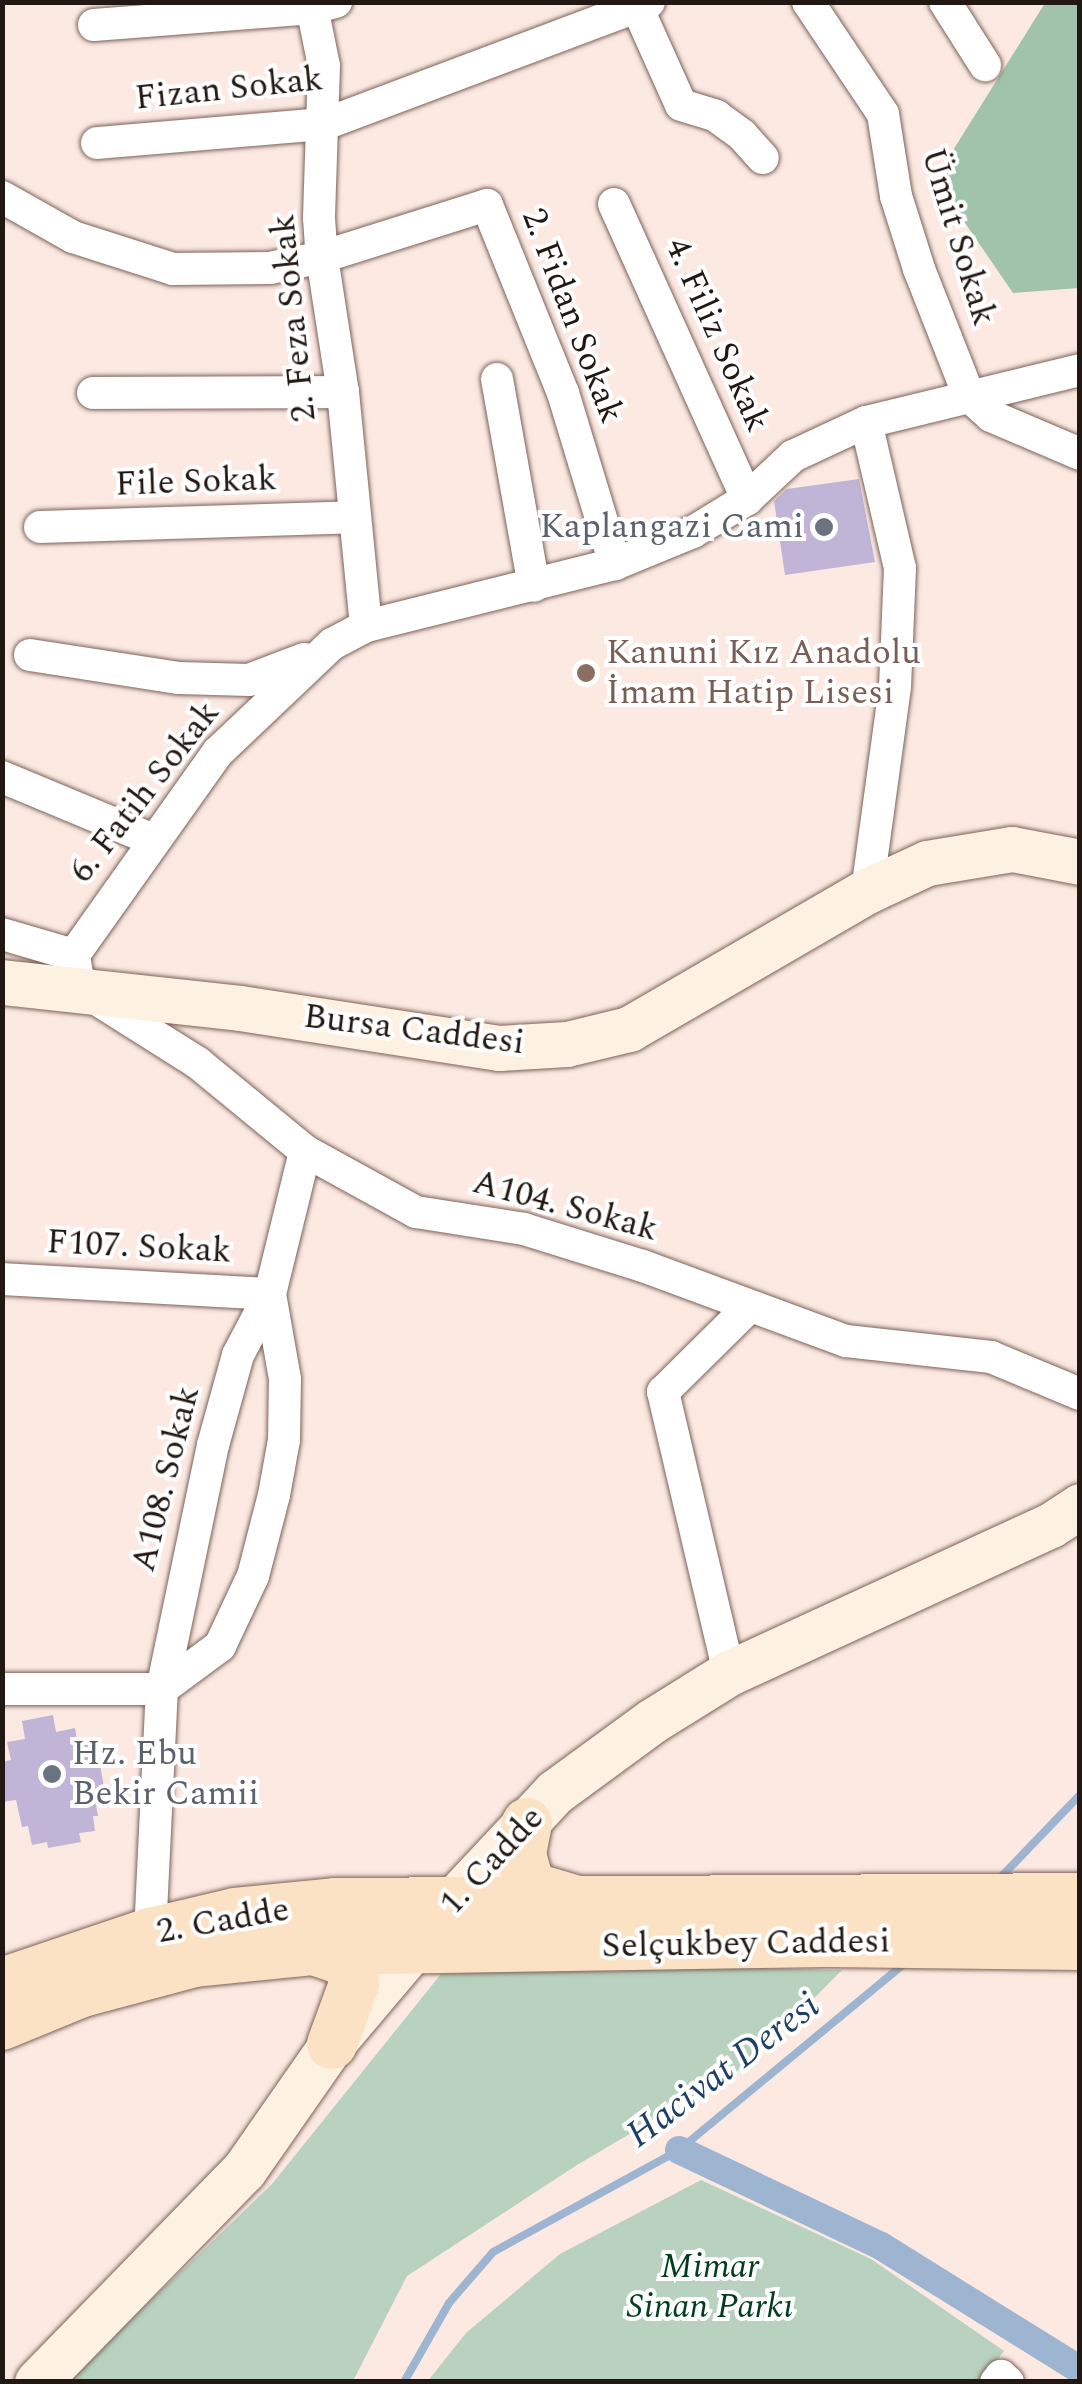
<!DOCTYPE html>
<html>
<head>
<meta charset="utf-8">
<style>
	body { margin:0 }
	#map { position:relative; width:1082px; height:2384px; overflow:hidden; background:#fbe9e2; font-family:Spectral,serif }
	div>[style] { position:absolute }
	.green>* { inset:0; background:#b9d1bf }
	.forest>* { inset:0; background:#a2c3ab }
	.stream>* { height:8px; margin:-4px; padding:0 4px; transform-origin:4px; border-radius:4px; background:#9eb5d2 }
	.canal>* { height:28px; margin:-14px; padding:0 14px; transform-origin:14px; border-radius:14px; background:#9eb5d2 }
	.building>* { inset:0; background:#c1b5d7 }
	.roads { filter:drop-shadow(0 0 2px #7c6258) drop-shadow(0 0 2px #7c6258) }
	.street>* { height:32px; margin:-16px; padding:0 16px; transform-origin:16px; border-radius:16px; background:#fff }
	.secondary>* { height:45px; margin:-22.5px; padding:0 22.5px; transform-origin:22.5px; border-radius:22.5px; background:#fdf1e2 }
	.primary>* { height:50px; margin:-25px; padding:0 25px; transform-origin:25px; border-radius:25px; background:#fbe2c5 }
	.dots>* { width:28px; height:28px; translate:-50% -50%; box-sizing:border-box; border:5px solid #fff; border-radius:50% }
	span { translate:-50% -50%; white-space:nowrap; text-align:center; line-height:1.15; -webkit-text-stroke:8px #fff; paint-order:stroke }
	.street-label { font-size:35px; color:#221813 }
	.worship-label { font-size:35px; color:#5b616d }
	.right { translate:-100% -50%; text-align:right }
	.left { translate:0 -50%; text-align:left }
	.education-label { font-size:35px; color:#785e54 }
	.park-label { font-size:35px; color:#023d1e; font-style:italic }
	.water-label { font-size:38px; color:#1e3f66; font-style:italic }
	.frame { position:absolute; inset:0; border:5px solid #221813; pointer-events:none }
</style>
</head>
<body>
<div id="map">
	<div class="green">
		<div style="clip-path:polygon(660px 1966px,842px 1970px,750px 2063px,577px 2165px,407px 2276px,353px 2381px,66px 2382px,272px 2184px,441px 1974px)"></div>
		<div style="clip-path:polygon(701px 2180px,871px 2259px,1004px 2351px,981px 2381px,427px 2382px,466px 2333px,560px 2254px)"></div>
	</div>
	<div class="forest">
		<div style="clip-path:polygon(1045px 3px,1079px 3px,1079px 288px,1013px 293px,935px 179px)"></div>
	</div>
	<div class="stream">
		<div style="left:1000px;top:1878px;width:115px;rotate:-46.1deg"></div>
		<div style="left:404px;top:2382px;width:91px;rotate:-60.3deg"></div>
		<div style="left:449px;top:2303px;width:67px;rotate:-49.2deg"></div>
		<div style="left:493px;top:2252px;width:212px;rotate:-28.7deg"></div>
		<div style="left:679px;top:2150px;width:292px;rotate:-39.6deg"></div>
	</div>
	<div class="canal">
		<div style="left:679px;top:2150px;width:224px;rotate:25.4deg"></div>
		<div style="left:881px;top:2246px;width:234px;rotate:31.9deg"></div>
	</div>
	<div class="building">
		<div style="clip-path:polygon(859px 479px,875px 562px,785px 575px,774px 501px,787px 489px)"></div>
		<div style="clip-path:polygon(53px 1715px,56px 1732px,75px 1728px,78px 1746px,96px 1742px,104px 1787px,93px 1789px,98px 1816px,93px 1816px,95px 1831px,79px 1833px,81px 1842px,48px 1848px,47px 1842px,32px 1845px,28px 1826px,22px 1827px,16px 1800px,2px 1802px,2px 1762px,11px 1760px,7px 1742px,25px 1739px,22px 1721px)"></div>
	</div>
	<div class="roads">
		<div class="street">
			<div style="left:311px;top:2px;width:65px;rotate:78.5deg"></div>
			<div style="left:324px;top:66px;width:152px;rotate:91.9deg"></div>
			<div style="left:319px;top:218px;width:39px;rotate:86deg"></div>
			<div style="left:322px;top:257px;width:137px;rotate:81.2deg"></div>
			<div style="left:343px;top:392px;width:235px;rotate:84.4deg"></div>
			<div style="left:808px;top:2px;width:135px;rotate:56.2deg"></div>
			<div style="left:883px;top:114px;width:83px;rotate:81deg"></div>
			<div style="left:896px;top:196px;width:77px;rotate:72.5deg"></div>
			<div style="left:919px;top:269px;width:136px;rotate:68.5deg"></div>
			<div style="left:969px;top:396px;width:30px;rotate:42deg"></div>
			<div style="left:991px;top:416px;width:97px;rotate:23.1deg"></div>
			<div style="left:945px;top:2px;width:75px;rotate:57.6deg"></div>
			<div style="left:637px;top:7px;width:107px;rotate:65.8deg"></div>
			<div style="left:681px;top:105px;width:37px;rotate:17deg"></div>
			<div style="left:716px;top:116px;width:32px;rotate:36deg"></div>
			<div style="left:742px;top:135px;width:31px;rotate:48deg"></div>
			<div style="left:94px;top:25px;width:220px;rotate:-4.4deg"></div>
			<div style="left:313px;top:8px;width:24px;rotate:-15deg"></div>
			<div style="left:97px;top:143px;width:229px;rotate:-4.8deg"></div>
			<div style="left:325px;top:124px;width:346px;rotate:-20.6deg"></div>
			<div style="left:2px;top:197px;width:81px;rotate:29.4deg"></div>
			<div style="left:73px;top:237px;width:105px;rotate:17.7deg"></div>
			<div style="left:173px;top:269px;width:97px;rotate:-0.6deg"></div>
			<div style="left:270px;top:268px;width:53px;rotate:-11.9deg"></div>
			<div style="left:322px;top:257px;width:173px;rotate:-17.5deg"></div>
			<div style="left:487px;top:205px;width:203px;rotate:68deg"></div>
			<div style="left:563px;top:393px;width:179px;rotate:73.1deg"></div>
			<div style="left:614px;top:204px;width:324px;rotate:65.7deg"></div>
			<div style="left:1080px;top:370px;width:220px;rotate:166.3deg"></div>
			<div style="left:866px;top:422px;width:81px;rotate:155deg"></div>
			<div style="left:793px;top:456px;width:63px;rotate:136.9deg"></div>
			<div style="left:747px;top:499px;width:63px;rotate:148.6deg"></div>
			<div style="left:693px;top:532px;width:84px;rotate:157.7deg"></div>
			<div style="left:615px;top:564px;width:257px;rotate:166deg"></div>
			<div style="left:366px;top:626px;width:38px;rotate:152deg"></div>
			<div style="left:332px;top:644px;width:157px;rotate:136.5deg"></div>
			<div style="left:218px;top:752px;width:249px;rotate:125.4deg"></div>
			<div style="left:74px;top:955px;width:33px;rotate:81deg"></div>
			<div style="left:79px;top:988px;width:141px;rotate:32.2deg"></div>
			<div style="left:198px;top:1063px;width:139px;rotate:39.4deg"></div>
			<div style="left:305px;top:1151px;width:127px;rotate:28.8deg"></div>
			<div style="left:416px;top:1212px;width:109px;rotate:8.9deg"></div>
			<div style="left:524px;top:1229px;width:125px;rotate:17.3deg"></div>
			<div style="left:643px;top:1266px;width:216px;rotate:20.3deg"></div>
			<div style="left:846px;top:1341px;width:146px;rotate:6.3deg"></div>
			<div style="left:991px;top:1357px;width:96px;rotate:22.6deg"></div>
			<div style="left:497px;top:379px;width:210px;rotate:79.9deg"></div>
			<div style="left:93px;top:393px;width:250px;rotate:-0.2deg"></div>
			<div style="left:866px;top:422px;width:150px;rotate:76.9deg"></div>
			<div style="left:900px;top:568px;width:119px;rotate:92.4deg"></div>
			<div style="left:895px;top:687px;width:206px;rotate:97.8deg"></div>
			<div style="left:40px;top:527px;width:314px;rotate:-1.8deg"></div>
			<div style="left:30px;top:655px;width:151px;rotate:8.8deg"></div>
			<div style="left:179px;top:678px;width:70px;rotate:1.6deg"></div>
			<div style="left:249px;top:680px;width:59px;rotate:-20.9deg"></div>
			<div style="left:2px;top:777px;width:164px;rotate:22.6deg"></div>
			<div style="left:2px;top:934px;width:75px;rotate:16.3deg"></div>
			<div style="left:2px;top:1279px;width:268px;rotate:3.2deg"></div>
			<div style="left:270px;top:1294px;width:69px;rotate:117.7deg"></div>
			<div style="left:238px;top:1355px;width:93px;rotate:105.5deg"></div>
			<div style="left:213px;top:1445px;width:249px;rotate:101.8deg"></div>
			<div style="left:162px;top:1689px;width:160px;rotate:180deg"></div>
			<div style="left:729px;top:1673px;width:289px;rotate:-103.2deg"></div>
			<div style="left:663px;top:1392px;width:121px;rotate:-44.7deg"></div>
			<div style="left:150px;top:1933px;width:244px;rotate:-87.2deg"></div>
			<div style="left:162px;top:1689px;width:72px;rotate:-36.6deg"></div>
			<div style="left:220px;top:1646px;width:77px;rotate:-64.8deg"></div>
			<div style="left:253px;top:1576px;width:84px;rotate:-75.5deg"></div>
			<div style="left:274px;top:1495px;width:56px;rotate:-79.7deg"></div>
			<div style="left:284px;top:1440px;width:61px;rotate:-89.1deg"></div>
			<div style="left:285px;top:1379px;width:86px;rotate:-100deg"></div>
			<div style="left:270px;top:1294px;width:147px;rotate:-76.2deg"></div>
			<div style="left:996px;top:2382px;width:8px;rotate:-50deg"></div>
			<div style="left:1001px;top:2376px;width:9px;rotate:41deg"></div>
		</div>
		<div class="secondary">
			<div style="left:2px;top:982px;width:239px;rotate:6.2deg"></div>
			<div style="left:240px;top:1008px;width:262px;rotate:8.8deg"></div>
			<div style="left:499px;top:1048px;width:68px;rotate:-3.4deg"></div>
			<div style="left:567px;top:1044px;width:64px;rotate:-13.6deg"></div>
			<div style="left:629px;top:1029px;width:275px;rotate:-30.1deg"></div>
			<div style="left:867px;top:891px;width:66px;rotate:-25deg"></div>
			<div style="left:927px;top:863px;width:86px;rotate:-9.4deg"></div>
			<div style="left:1012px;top:849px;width:69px;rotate:10.8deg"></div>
			<div style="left:37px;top:2382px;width:296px;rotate:-45.7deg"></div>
			<div style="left:244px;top:2170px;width:154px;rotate:-55.1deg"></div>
			<div style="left:332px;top:2044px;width:185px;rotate:-49.8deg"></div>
			<div style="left:451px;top:1903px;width:152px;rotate:-46.9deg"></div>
			<div style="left:555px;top:1792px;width:120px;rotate:-36.2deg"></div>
			<div style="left:652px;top:1721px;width:91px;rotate:-31.9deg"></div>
			<div style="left:729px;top:1673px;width:354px;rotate:-24.7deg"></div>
			<div style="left:1051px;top:1525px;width:35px;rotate:-33deg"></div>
		</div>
		<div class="primary">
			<div style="left:527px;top:1823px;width:33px;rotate:101deg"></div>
			<div style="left:521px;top:1855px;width:33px;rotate:74deg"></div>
			<div style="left:530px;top:1887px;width:46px;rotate:16.5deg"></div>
			<div style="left:314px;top:1950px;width:28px;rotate:19deg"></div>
			<div style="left:340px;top:1959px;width:18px;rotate:43deg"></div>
			<div style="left:353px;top:1971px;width:13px;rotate:86deg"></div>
			<div style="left:354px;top:1984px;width:64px;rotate:110.1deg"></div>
			<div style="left:2px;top:1983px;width:156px;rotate:-18.7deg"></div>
			<div style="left:150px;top:1933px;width:87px;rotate:-13.2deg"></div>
			<div style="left:235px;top:1913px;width:100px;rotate:-5.7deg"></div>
			<div style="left:335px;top:1903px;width:745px;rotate:-0.38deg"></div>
			<div style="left:2px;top:2025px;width:87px;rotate:-22.4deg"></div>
			<div style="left:82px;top:1992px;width:117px;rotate:-14.9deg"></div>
			<div style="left:195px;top:1962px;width:120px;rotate:-5.8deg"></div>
			<div style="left:314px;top:1950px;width:513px;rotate:-0.89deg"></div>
			<div style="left:827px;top:1942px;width:253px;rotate:0.7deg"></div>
		</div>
	</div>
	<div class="dots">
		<div style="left:824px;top:527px;background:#6b7280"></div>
		<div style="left:586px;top:673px;background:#8d6e63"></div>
		<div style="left:52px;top:1774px;background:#6b7280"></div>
	</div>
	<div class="street-label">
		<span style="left:229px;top:89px;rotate:-6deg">Fizan Sokak</span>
		<span style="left:958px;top:237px;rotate:73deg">Ümit Sokak</span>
		<span style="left:572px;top:316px;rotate:69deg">2. Fidan Sokak</span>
		<span style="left:294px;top:318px;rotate:-96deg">2. Feza Sokak</span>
		<span style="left:717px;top:335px;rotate:66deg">4. Filiz Sokak</span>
		<span style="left:196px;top:482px;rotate:-2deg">File Sokak</span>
		<span style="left:145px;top:792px;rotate:-52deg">6. Fatih Sokak</span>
		<span style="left:414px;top:1030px;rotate:7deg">Bursa Caddesi</span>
		<span style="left:565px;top:1206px;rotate:15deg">A104. Sokak</span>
		<span style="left:139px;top:1247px;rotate:3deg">F107. Sokak</span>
		<span style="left:166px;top:1479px;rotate:-76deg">A108. Sokak</span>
		<span style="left:492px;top:1861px;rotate:-47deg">1. Cadde</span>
		<span style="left:223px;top:1921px;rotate:-10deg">2. Cadde</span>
		<span style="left:746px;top:1944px;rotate:-1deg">Selçukbey Caddesi</span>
	</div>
	<div class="worship-label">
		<span class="right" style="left:804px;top:527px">Kaplangazi Cami</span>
		<span class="left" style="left:72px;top:1774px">Hz. Ebu<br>Bekir Camii</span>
	</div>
	<div class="education-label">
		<span class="left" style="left:606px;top:673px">Kanuni Kız Anadolu<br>İmam Hatip Lisesi</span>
	</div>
	<div class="park-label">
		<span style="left:710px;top:2287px">Mimar<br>Sinan Parkı</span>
	</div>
	<div class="water-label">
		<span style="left:724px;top:2071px;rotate:-37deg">Hacivat Deresi</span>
	</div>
	<div class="frame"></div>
</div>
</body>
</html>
